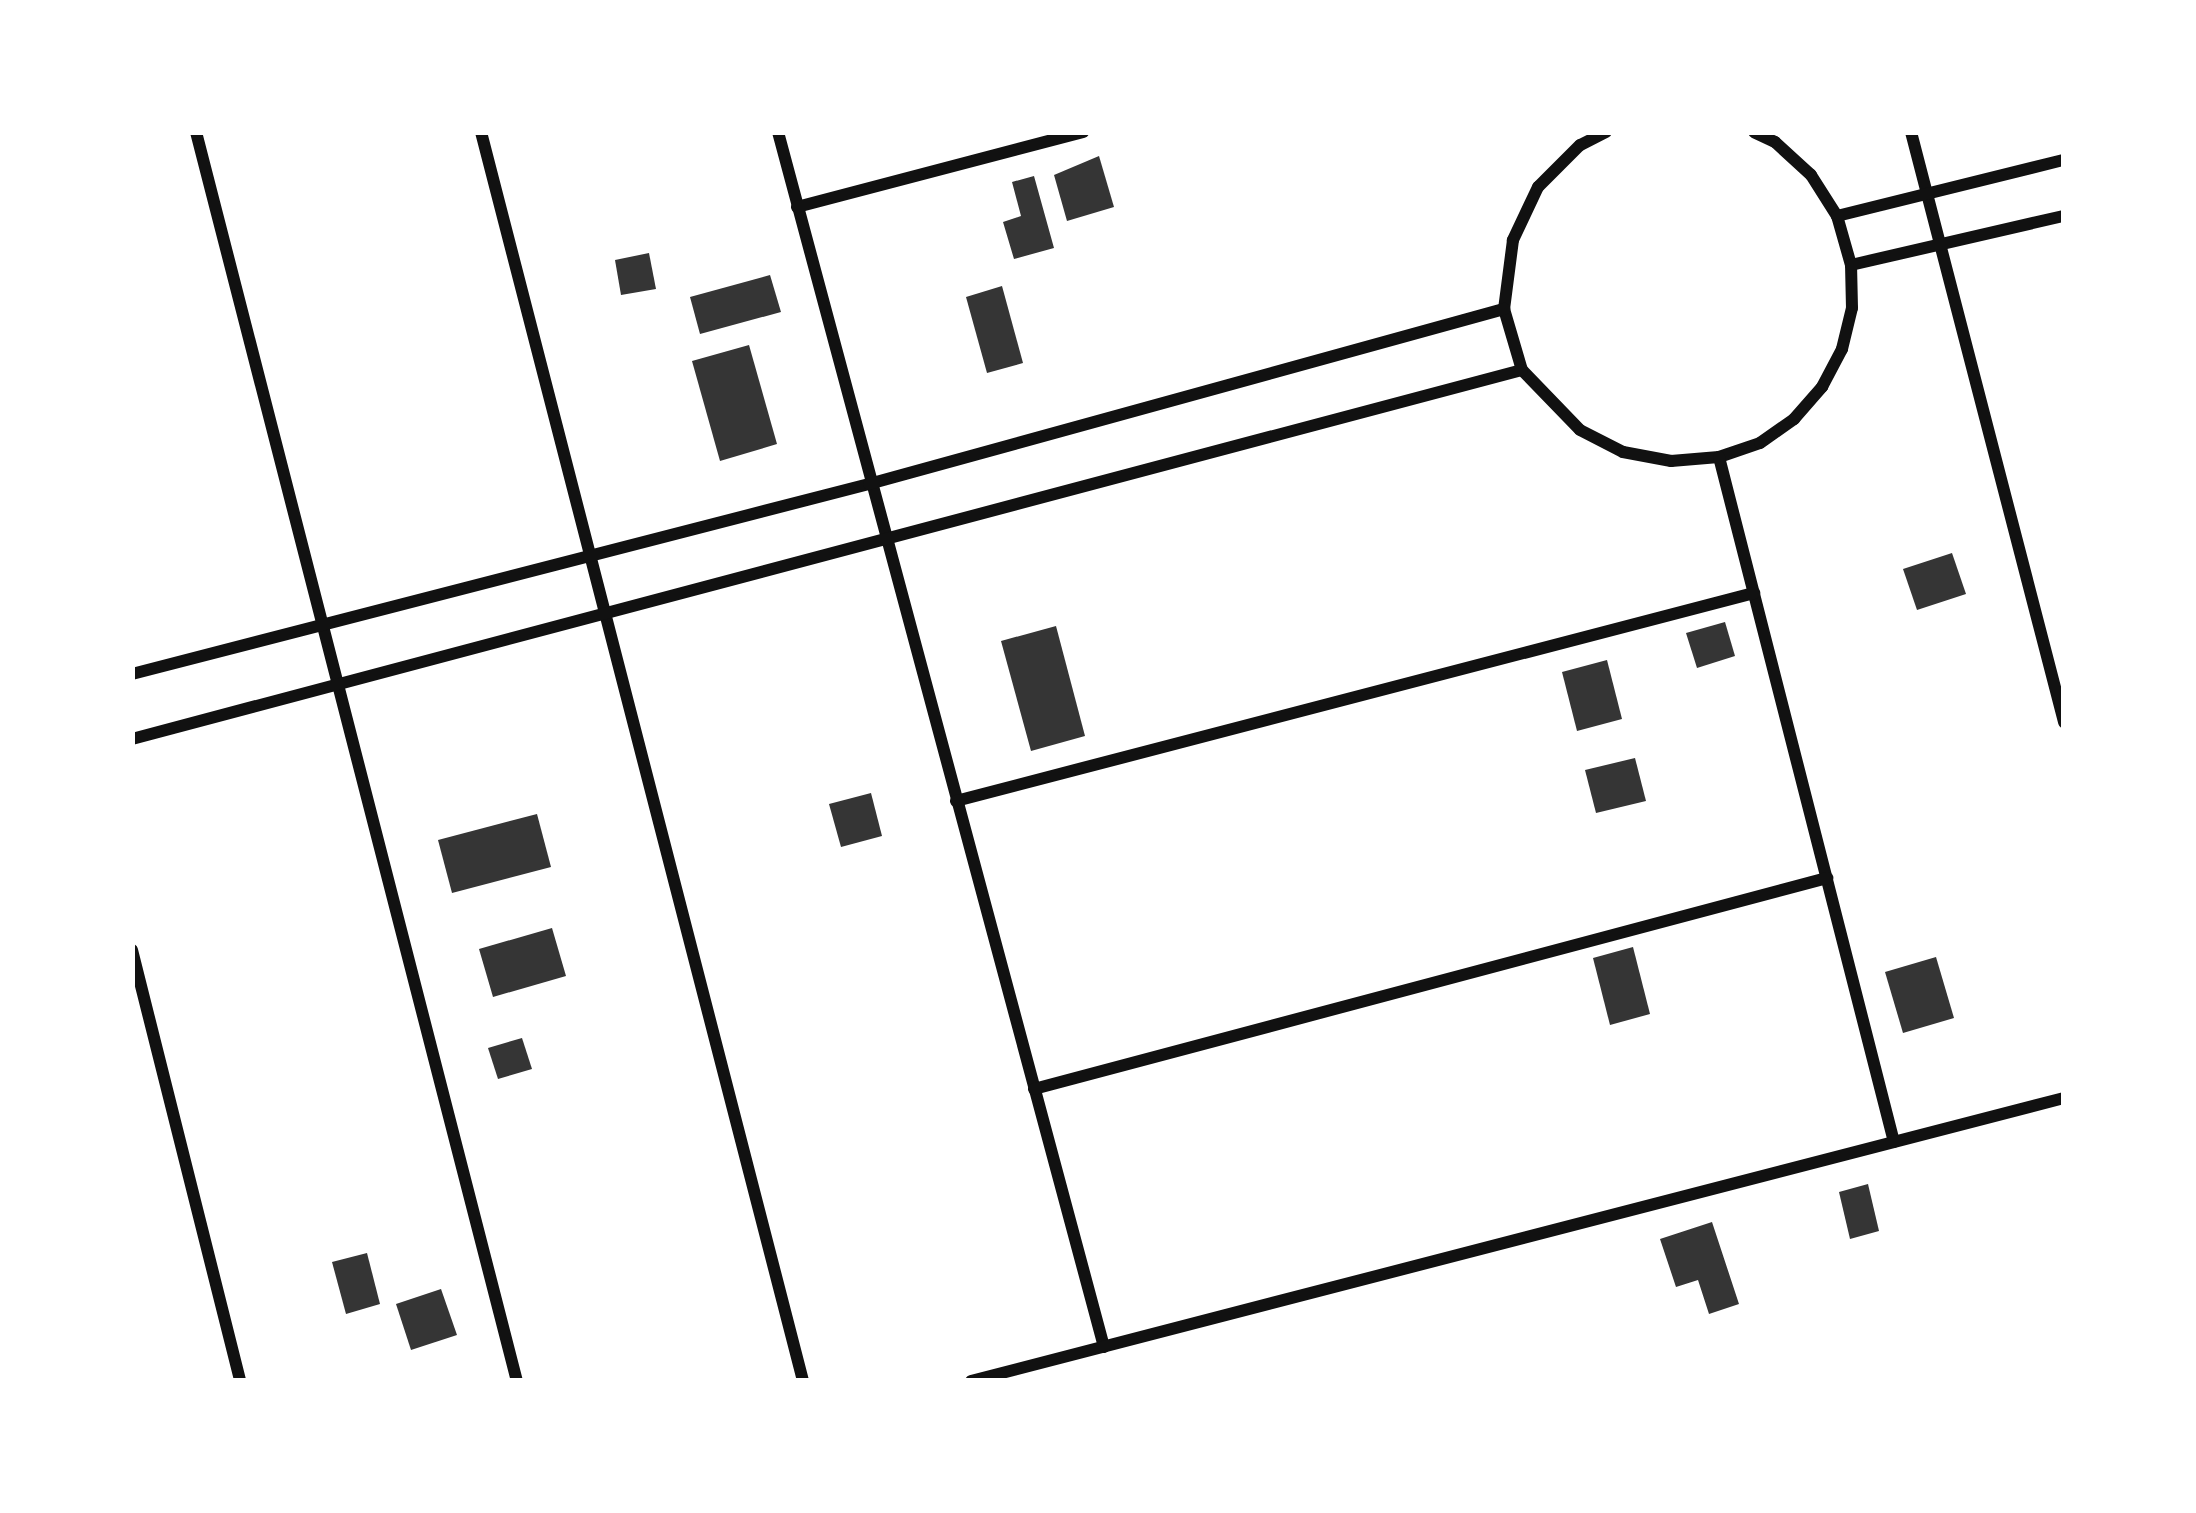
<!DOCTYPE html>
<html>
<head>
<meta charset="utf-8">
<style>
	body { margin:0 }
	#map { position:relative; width:2196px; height:1513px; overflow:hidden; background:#fff; font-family:Ubuntu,sans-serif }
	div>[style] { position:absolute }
	.building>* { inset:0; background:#353535 }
	.minor>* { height:12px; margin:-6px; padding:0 6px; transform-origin:6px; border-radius:6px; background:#111 }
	span { translate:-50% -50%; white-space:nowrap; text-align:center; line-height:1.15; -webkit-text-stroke:12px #fff; paint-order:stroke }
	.frame { position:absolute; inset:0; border:135px solid #fff; pointer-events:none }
</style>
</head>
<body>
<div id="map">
	<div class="building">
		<div style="clip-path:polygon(1099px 156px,1114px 207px,1067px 221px,1054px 175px)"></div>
		<div style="clip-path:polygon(1034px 176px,1054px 248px,1014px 259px,1003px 222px,1021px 216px,1012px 182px)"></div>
		<div style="clip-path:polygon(649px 253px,656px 289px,621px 295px,615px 260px)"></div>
		<div style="clip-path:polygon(770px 275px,781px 312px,700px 334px,690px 297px)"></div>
		<div style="clip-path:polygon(1002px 286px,1023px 363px,987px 373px,966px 297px)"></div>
		<div style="clip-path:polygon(749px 345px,777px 444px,720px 461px,692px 361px)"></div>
		<div style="clip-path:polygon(1952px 553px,1966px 594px,1917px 610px,1903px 569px)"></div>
		<div style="clip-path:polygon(1725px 622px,1735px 656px,1697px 668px,1686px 633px)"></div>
		<div style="clip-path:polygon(1056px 626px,1085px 736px,1031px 751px,1001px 641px)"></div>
		<div style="clip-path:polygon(1607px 660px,1622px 719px,1577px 731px,1562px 672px)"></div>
		<div style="clip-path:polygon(1635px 758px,1646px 801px,1596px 813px,1585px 770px)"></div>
		<div style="clip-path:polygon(871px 793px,882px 836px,841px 847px,829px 804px)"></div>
		<div style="clip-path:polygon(537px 814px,551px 867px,452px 893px,438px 840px)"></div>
		<div style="clip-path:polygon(552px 928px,566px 976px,493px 997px,479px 949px)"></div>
		<div style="clip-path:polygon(1633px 947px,1650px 1014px,1610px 1025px,1593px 958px)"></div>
		<div style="clip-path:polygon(1936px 957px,1954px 1018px,1903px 1033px,1885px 972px)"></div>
		<div style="clip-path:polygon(522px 1038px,532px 1069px,498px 1079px,488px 1048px)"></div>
		<div style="clip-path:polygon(1868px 1184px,1879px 1231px,1850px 1239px,1839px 1192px)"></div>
		<div style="clip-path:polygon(1712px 1222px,1739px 1304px,1709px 1314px,1698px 1280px,1676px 1287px,1660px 1239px)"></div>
		<div style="clip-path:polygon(367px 1253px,380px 1304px,346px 1314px,332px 1262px)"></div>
		<div style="clip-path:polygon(441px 1289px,457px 1335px,411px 1350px,396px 1304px)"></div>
	</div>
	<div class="minor">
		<div style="left:196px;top:132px;width:1290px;rotate:75.59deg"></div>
		<div style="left:481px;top:132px;width:1290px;rotate:75.54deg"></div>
		<div style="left:778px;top:132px;width:1258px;rotate:74.98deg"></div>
		<div style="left:1606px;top:132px;width:29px;rotate:153deg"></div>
		<div style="left:1580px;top:145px;width:59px;rotate:135deg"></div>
		<div style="left:1538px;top:187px;width:59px;rotate:115.3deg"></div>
		<div style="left:1513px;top:240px;width:70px;rotate:97.4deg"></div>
		<div style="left:1504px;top:309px;width:64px;rotate:73.6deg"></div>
		<div style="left:1522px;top:370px;width:83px;rotate:46deg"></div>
		<div style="left:1580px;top:430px;width:48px;rotate:27.1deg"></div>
		<div style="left:1623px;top:452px;width:49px;rotate:10.6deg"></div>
		<div style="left:1671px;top:461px;width:48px;rotate:-4.8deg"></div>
		<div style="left:1719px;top:457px;width:43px;rotate:-18.9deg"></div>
		<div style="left:1760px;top:443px;width:42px;rotate:-35.2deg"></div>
		<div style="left:1794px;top:419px;width:43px;rotate:-48.8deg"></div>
		<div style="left:1822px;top:387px;width:43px;rotate:-62.2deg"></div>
		<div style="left:1842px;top:349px;width:42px;rotate:-76.3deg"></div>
		<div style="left:1852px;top:308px;width:43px;rotate:-91.3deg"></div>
		<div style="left:1851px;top:265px;width:51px;rotate:-105.9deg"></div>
		<div style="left:1837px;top:216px;width:49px;rotate:-122.4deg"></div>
		<div style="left:1811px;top:175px;width:49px;rotate:-137.5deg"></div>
		<div style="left:1775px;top:142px;width:23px;rotate:-155deg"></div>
		<div style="left:1911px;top:132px;width:610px;rotate:75.46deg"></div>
		<div style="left:797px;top:207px;width:296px;rotate:-14.7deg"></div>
		<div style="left:1837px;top:216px;width:234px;rotate:-13.9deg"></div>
		<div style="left:1851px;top:265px;width:219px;rotate:-13deg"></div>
		<div style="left:1719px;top:457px;width:707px;rotate:75.67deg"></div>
		<div style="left:132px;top:674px;width:761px;rotate:-14.46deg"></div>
		<div style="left:869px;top:484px;width:659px;rotate:-15.41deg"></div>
		<div style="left:132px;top:739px;width:1438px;rotate:-14.87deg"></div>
		<div style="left:956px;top:801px;width:825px;rotate:-14.61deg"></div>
		<div style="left:132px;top:950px;width:444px;rotate:75.9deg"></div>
		<div style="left:1034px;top:1089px;width:821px;rotate:-14.9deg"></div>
		<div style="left:971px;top:1381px;width:1129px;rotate:-14.52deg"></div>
	</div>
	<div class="frame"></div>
</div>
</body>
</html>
